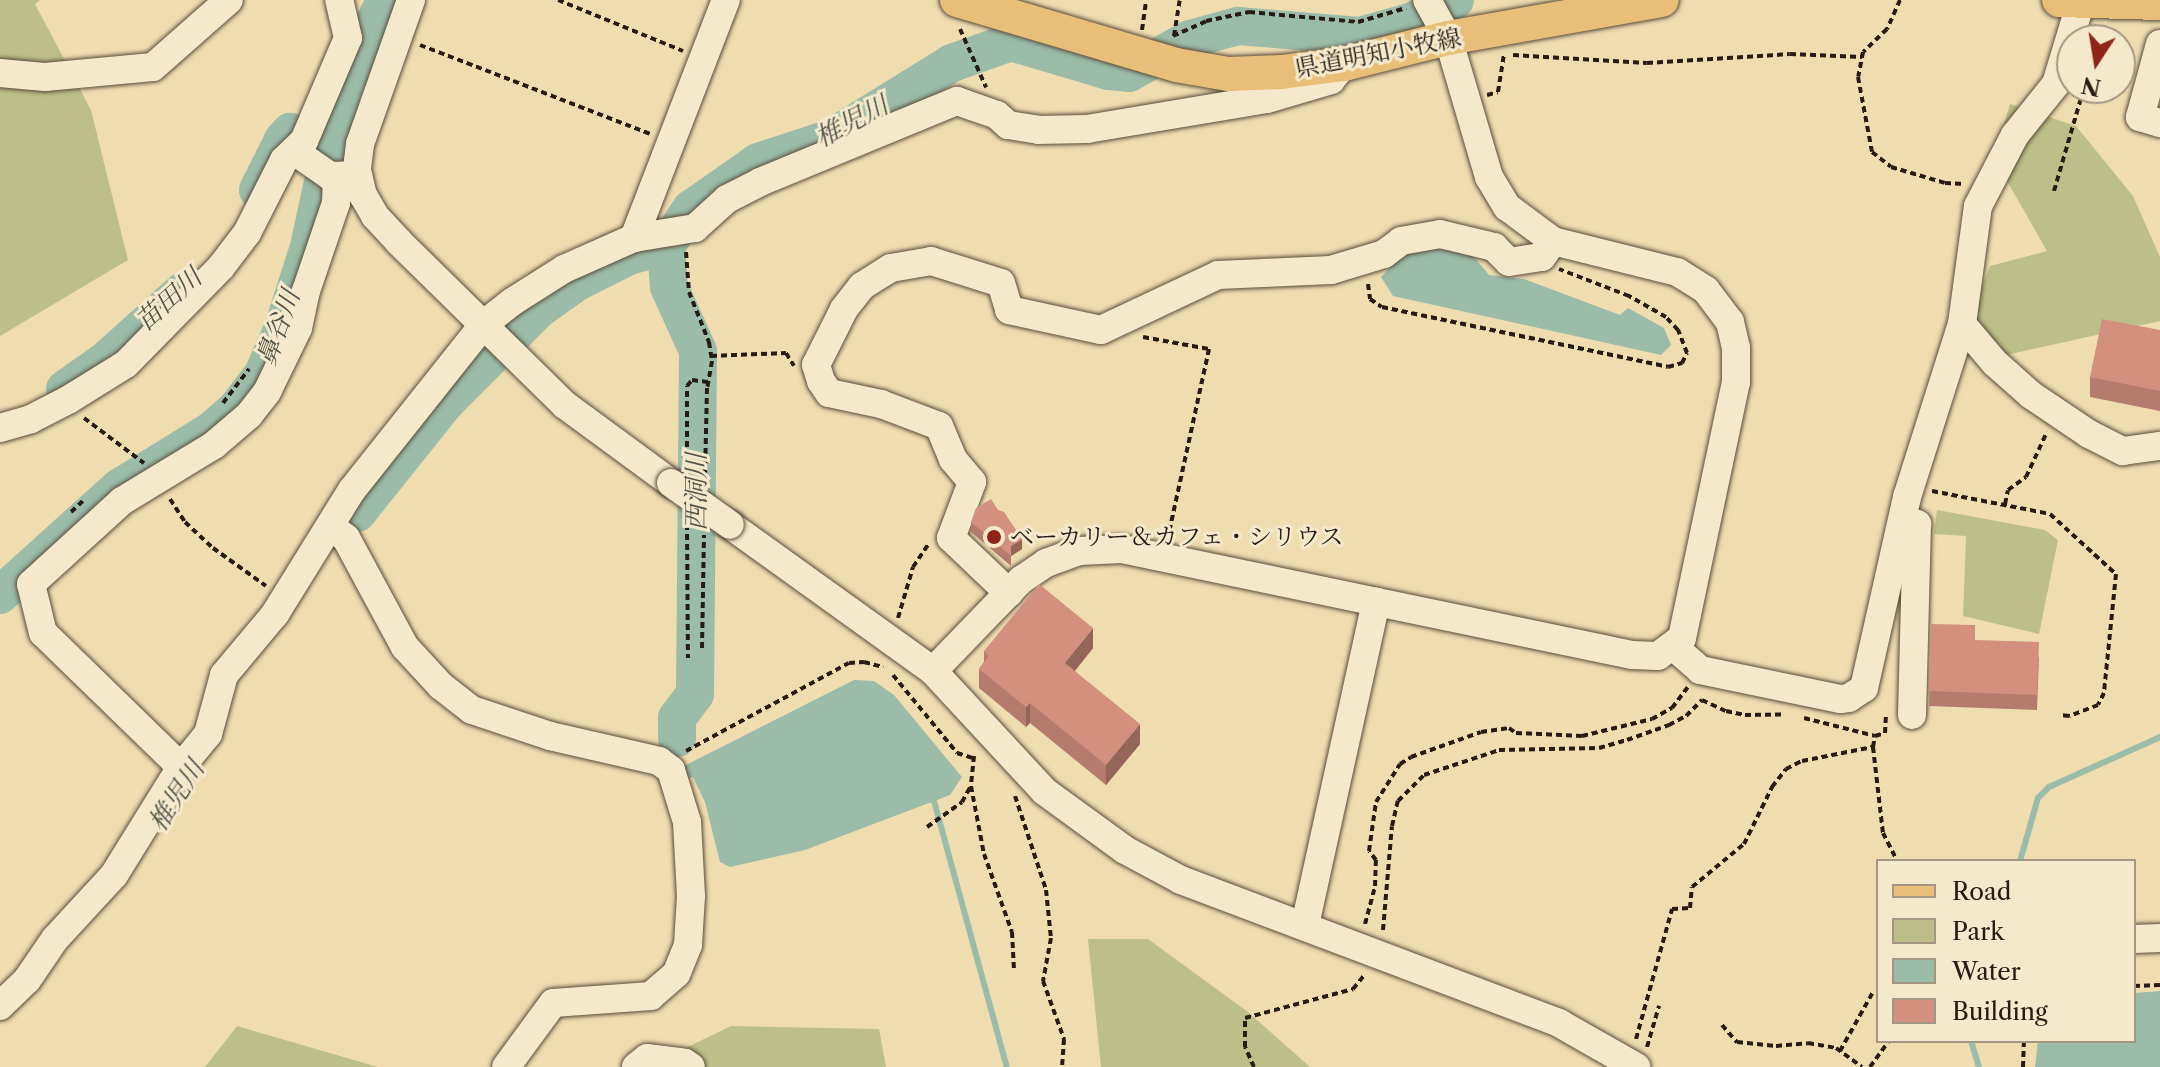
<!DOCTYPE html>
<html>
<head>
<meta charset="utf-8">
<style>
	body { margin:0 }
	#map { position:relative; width:2160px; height:1067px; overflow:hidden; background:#efddb0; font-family:"Libre Caslon Text","Noto Serif JP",serif }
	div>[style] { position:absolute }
	.green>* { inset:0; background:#bcc088 }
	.water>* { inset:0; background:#9abca8 }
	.stream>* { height:6px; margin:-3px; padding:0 3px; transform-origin:3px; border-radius:3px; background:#9abca8 }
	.river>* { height:38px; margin:-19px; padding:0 19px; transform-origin:19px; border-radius:19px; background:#9abca8 }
	.path>* { height:4px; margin-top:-2px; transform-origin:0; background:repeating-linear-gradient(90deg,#271b15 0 6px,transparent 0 10px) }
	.roads { filter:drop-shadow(0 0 2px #594c3c) drop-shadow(0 0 2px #594c3c) }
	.minor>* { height:28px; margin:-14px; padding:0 14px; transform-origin:14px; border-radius:14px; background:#f5e9cc }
	.major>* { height:34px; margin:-17px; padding:0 17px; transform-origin:17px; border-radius:17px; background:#e8be78 }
	.bridges { filter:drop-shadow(0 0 2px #594c3c) drop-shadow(0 0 2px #594c3c) }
	.minor-bridge>* { height:28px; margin:-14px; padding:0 14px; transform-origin:14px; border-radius:14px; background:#f5e9cc }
	.wall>* { inset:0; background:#b57c6d }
	.shaded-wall>* { inset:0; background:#946559 }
	.building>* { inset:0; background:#d3907f }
	.dots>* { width:22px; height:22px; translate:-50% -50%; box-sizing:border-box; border:4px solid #f5e9cc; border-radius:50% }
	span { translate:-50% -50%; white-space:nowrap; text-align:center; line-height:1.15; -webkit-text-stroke:6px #f5e9cc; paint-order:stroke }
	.street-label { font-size:24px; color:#271b15 }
	.poi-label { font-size:24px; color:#271b15 }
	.left { translate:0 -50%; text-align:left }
	.water-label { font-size:26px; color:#4f5348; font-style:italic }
	.legend { position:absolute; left:1876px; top:859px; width:260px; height:184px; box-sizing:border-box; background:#f5e9cc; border:2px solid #a39783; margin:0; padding:10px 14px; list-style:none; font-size:24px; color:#271b15 }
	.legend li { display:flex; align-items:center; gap:16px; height:40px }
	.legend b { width:40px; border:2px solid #a39783 }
	.north { position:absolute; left:2056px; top:24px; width:80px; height:80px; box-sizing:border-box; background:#f5e9cc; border:2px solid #a39783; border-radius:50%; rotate:192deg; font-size:22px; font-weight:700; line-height:32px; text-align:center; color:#271b15 }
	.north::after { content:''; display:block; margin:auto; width:28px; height:36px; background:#8f2418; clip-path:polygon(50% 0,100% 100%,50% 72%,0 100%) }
</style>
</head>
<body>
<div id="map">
	<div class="green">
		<div style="clip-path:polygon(0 0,40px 0,35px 4px,91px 110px,128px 260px,0 336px)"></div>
		<div style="clip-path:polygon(2010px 104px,2076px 126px,2133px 196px,2160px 257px,2160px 321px,2006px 355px,1968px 322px,1990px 266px,2047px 251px,1994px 158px)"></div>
		<div style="clip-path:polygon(1937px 510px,2045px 530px,2058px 540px,2039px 634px,1963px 616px,1966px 536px,1934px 534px)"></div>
		<div style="clip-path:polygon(1088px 939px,1148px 939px,1248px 1012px,1310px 1067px,1101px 1067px)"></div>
		<div style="clip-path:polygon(237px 1026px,378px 1067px,205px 1067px)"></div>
		<div style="clip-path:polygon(731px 1026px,879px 1029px,886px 1067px,646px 1067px)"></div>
	</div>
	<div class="water">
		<div style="clip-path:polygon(1425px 248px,1470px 252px,1489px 275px,1524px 279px,1620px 315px,1628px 308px,1664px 328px,1671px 345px,1661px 355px,1393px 296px,1381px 277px,1400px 257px)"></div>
		<div style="clip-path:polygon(854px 680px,874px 681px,894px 695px,962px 777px,950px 795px,805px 850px,730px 867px,720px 862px,705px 802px,693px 777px,685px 779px,680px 768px)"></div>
		<div style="clip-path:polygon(2160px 991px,2160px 1067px,2035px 1067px,2038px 1041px,2134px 1041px,2134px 993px)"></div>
	</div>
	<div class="stream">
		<div style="left:930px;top:799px;width:4px;rotate:27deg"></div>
		<div style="left:934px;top:801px;width:276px;rotate:74.7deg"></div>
		<div style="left:2020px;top:861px;width:66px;rotate:-74.1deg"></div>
		<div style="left:2038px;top:798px;width:16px;rotate:-45deg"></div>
		<div style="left:2049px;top:787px;width:122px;rotate:-24.2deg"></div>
		<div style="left:1971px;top:1041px;width:27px;rotate:73deg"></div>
	</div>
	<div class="river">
		<div style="left:258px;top:190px;width:56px;rotate:-63.4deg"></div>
		<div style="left:283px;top:140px;width:11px;rotate:-49deg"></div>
		<div style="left:666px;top:246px;width:41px;rotate:85.8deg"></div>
		<div style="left:669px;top:287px;width:70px;rotate:65.6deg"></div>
		<div style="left:698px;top:351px;width:343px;rotate:90.5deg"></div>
		<div style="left:695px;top:694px;width:30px;rotate:127deg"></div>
		<div style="left:677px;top:718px;width:20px;rotate:90deg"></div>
		<div style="left:65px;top:389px;width:49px;rotate:-35deg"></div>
		<div style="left:105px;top:361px;width:105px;rotate:-41.9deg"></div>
		<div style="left:357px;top:513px;width:142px;rotate:-51.3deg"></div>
		<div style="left:446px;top:402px;width:132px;rotate:-45deg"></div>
		<div style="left:539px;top:309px;width:47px;rotate:-35.4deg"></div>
		<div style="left:577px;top:282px;width:58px;rotate:-26.6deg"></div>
		<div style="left:629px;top:256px;width:38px;rotate:-15deg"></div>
		<div style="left:666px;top:246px;width:45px;rotate:-56deg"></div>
		<div style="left:691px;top:209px;width:82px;rotate:-35deg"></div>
		<div style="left:758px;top:162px;width:77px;rotate:-18.2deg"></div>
		<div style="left:831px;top:138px;width:142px;rotate:-31.8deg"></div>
		<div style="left:952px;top:63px;width:63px;rotate:-19.6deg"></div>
		<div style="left:1011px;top:42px;width:101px;rotate:16.6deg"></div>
		<div style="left:1108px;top:71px;width:21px;rotate:5deg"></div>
		<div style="left:1129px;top:73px;width:70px;rotate:-29.1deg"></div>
		<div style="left:1190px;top:39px;width:50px;rotate:-15.2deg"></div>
		<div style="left:1238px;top:26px;width:122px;rotate:4.7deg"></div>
		<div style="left:1360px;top:36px;width:55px;rotate:-15.8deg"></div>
		<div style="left:1413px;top:21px;width:47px;rotate:-26.6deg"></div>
		<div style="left:0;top:595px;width:160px;rotate:-42deg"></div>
		<div style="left:119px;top:488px;width:110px;rotate:-31.9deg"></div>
		<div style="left:212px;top:430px;width:33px;rotate:-41deg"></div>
		<div style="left:237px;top:408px;width:43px;rotate:-52.6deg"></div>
		<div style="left:263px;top:374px;width:50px;rotate:-66.5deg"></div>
		<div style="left:283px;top:328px;width:85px;rotate:-72.2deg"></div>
		<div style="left:309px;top:247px;width:162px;rotate:-77.9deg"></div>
		<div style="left:343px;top:89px;width:98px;rotate:-64.7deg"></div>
	</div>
	<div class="path">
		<div style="left:558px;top:0;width:135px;rotate:22.2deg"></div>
		<div style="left:1900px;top:0;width:32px;rotate:114deg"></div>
		<div style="left:1887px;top:29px;width:33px;rotate:136deg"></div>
		<div style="left:1863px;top:52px;width:25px;rotate:101deg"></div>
		<div style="left:1858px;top:77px;width:76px;rotate:79.4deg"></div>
		<div style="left:1872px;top:152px;width:24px;rotate:38deg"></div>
		<div style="left:1891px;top:167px;width:56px;rotate:16.5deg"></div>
		<div style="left:1945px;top:183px;width:20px;rotate:3deg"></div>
		<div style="left:960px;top:29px;width:64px;rotate:65.9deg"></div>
		<div style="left:1142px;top:30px;width:30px;rotate:-82deg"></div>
		<div style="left:1173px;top:36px;width:36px;rotate:-24deg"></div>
		<div style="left:1206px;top:21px;width:44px;rotate:-11.8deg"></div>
		<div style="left:1249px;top:12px;width:109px;rotate:5.2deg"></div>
		<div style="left:1358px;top:22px;width:50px;rotate:-16.3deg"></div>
		<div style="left:1174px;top:36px;width:36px;rotate:-81deg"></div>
		<div style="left:2098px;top:40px;width:14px;rotate:-73deg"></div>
		<div style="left:420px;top:45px;width:248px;rotate:21.1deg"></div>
		<div style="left:1513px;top:55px;width:134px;rotate:3.4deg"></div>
		<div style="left:1647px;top:63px;width:143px;rotate:-3.6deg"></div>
		<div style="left:1790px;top:54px;width:72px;rotate:2.4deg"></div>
		<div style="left:1487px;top:95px;width:11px;rotate:-15deg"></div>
		<div style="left:1498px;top:92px;width:37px;rotate:-81deg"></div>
		<div style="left:2054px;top:191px;width:107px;rotate:-73.8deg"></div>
		<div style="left:686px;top:252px;width:40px;rotate:85.7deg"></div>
		<div style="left:689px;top:292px;width:54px;rotate:68.2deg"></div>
		<div style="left:709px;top:342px;width:19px;rotate:81deg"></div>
		<div style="left:712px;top:361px;width:27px;rotate:100deg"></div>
		<div style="left:707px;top:388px;width:91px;rotate:91.3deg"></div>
		<div style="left:1368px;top:284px;width:15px;rotate:82deg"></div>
		<div style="left:1370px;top:299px;width:14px;rotate:34deg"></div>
		<div style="left:1382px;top:307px;width:292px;rotate:11.8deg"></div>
		<div style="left:1668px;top:367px;width:15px;rotate:-16deg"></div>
		<div style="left:1682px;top:363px;width:11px;rotate:-63deg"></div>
		<div style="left:1687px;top:353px;width:25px;rotate:-111deg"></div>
		<div style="left:1678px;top:330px;width:18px;rotate:-133deg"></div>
		<div style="left:1666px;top:317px;width:43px;rotate:-150.4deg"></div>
		<div style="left:1629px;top:296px;width:75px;rotate:-158.9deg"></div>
		<div style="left:1143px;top:337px;width:67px;rotate:10.3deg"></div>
		<div style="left:1209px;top:349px;width:192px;rotate:102.3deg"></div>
		<div style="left:711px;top:356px;width:75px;rotate:-2.3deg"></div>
		<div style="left:786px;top:353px;width:15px;rotate:58deg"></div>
		<div style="left:223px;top:403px;width:43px;rotate:-52.6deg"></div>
		<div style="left:84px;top:418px;width:75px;rotate:36.9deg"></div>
		<div style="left:687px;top:467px;width:81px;rotate:-90deg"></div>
		<div style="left:687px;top:386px;width:8px;rotate:-50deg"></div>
		<div style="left:692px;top:380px;width:16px;rotate:7deg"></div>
		<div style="left:1932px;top:491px;width:120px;rotate:11deg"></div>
		<div style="left:2050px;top:514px;width:89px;rotate:42.3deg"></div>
		<div style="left:2116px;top:574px;width:120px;rotate:95.8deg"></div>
		<div style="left:2104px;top:693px;width:13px;rotate:117deg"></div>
		<div style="left:2098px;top:705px;width:31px;rotate:159deg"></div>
		<div style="left:2069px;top:716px;width:9px;rotate:-174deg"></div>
		<div style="left:170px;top:499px;width:27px;rotate:57deg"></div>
		<div style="left:185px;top:522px;width:38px;rotate:43deg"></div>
		<div style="left:213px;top:548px;width:65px;rotate:35.6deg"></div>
		<div style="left:2005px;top:504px;width:14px;rotate:-78deg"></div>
		<div style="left:2008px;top:490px;width:22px;rotate:-36deg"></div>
		<div style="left:2026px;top:477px;width:50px;rotate:-65deg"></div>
		<div style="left:71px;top:512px;width:19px;rotate:-43deg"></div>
		<div style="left:687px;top:524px;width:134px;rotate:89.6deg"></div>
		<div style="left:898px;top:618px;width:53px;rotate:-73.6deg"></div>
		<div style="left:913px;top:567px;width:27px;rotate:-56deg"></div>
		<div style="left:702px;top:648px;width:113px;rotate:-89deg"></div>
		<div style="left:893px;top:675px;width:101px;rotate:50.6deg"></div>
		<div style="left:957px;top:753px;width:16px;rotate:18deg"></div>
		<div style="left:1804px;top:718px;width:73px;rotate:14.2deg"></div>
		<div style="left:1875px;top:736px;width:10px;rotate:-17deg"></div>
		<div style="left:1885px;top:733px;width:19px;rotate:-87deg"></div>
		<div style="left:1873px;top:747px;width:87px;rotate:83.4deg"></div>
		<div style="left:1883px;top:833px;width:31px;rotate:63deg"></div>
		<div style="left:686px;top:751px;width:185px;rotate:-28.4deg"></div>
		<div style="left:849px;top:663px;width:15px;rotate:-4deg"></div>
		<div style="left:864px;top:662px;width:20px;rotate:15deg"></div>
		<div style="left:974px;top:756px;width:30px;rotate:96deg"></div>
		<div style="left:971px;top:786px;width:69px;rotate:79.2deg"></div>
		<div style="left:984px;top:854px;width:83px;rotate:70.3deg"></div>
		<div style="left:1012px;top:932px;width:37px;rotate:87deg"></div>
		<div style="left:1015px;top:796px;width:99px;rotate:71.7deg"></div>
		<div style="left:1046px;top:890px;width:48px;rotate:84.1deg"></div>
		<div style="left:1051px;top:938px;width:44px;rotate:100.5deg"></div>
		<div style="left:1043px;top:981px;width:62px;rotate:70.1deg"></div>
		<div style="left:1064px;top:1039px;width:28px;rotate:94deg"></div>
		<div style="left:927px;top:827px;width:43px;rotate:-35.5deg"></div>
		<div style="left:962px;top:802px;width:18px;rotate:-61deg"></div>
		<div style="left:1365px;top:924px;width:39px;rotate:-75deg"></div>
		<div style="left:1375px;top:886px;width:26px;rotate:-88deg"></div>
		<div style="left:1376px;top:860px;width:11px;rotate:-128deg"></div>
		<div style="left:1369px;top:851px;width:49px;rotate:-81.9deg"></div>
		<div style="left:1376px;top:802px;width:45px;rotate:-57.7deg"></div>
		<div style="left:1400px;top:764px;width:13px;rotate:-32deg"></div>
		<div style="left:1411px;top:757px;width:74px;rotate:-19.7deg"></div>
		<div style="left:1481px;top:732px;width:28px;rotate:-8deg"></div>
		<div style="left:1509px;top:728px;width:9px;rotate:36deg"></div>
		<div style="left:1516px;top:733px;width:66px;rotate:2.6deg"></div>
		<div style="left:1582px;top:736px;width:72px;rotate:-13.7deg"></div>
		<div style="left:1652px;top:719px;width:23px;rotate:-29deg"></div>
		<div style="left:1672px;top:708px;width:26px;rotate:-53deg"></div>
		<div style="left:1383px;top:930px;width:104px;rotate:-85.1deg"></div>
		<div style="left:1392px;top:826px;width:26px;rotate:-77deg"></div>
		<div style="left:1398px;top:801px;width:37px;rotate:-45deg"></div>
		<div style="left:1424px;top:775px;width:79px;rotate:-18.4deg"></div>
		<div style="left:1499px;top:750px;width:100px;rotate:-1.1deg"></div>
		<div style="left:1599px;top:748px;width:29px;rotate:-16deg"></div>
		<div style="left:1627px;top:740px;width:45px;rotate:-19.7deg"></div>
		<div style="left:1669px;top:725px;width:19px;rotate:-28deg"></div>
		<div style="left:1686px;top:716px;width:23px;rotate:-45deg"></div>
		<div style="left:1702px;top:700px;width:26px;rotate:25deg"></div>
		<div style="left:1726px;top:711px;width:19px;rotate:12deg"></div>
		<div style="left:1745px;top:715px;width:39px;rotate:-1deg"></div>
		<div style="left:2134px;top:986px;width:26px;rotate:-2deg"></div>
		<div style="left:1722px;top:1025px;width:23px;rotate:49deg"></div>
		<div style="left:1737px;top:1042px;width:39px;rotate:6deg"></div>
		<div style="left:1776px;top:1046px;width:32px;rotate:-5deg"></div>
		<div style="left:1808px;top:1043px;width:28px;rotate:10deg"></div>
		<div style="left:1836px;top:1048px;width:32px;rotate:36deg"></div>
		<div style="left:1636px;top:1039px;width:135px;rotate:-74.5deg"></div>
		<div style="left:1672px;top:909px;width:18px;rotate:-3deg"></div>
		<div style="left:1690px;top:908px;width:21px;rotate:-85deg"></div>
		<div style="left:1692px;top:887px;width:67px;rotate:-39.6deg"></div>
		<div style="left:1744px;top:844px;width:64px;rotate:-63.8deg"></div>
		<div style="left:1772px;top:787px;width:23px;rotate:-52deg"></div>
		<div style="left:1786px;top:769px;width:18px;rotate:-27deg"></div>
		<div style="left:1802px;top:761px;width:72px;rotate:-11.2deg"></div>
		<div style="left:1873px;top:747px;width:11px;rotate:-80deg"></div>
		<div style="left:1647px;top:1047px;width:43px;rotate:-73.7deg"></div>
		<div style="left:1840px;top:1051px;width:68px;rotate:-60.8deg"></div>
		<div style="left:1254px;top:1067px;width:22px;rotate:-114deg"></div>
		<div style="left:1245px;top:1047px;width:29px;rotate:-90deg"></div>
		<div style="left:1245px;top:1018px;width:112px;rotate:-15deg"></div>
		<div style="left:1353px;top:989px;width:19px;rotate:-51deg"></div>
		<div style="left:1870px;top:1067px;width:32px;rotate:-54deg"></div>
		<div style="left:2023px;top:1067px;width:26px;rotate:-88deg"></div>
	</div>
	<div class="roads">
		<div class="minor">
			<div style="left:411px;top:0;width:153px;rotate:109.5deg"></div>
			<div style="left:360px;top:144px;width:26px;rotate:97deg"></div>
			<div style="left:357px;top:170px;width:26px;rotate:77deg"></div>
			<div style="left:363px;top:195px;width:24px;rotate:60deg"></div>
			<div style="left:375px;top:216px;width:35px;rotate:47deg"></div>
			<div style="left:399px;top:242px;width:233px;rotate:44.5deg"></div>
			<div style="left:565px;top:405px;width:132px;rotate:36.3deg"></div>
			<div style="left:2160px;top:44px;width:76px;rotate:105.3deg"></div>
			<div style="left:2140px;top:117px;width:21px;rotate:17deg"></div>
			<div style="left:0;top:73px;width:45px;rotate:5.1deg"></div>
			<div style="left:45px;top:77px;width:108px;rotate:-5.3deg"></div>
			<div style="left:153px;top:67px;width:101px;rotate:-41.4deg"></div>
			<div style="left:294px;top:151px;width:44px;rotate:34.8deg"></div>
			<div style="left:330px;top:176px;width:23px;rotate:-2deg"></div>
			<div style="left:634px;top:238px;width:255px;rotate:-68.9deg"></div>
			<div style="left:1962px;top:324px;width:51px;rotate:49.8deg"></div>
			<div style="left:1995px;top:363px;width:48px;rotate:41.6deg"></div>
			<div style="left:2031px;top:395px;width:70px;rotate:33.9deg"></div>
			<div style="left:2089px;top:434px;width:38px;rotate:27deg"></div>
			<div style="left:2123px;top:451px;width:37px;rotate:-8deg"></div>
			<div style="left:0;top:428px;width:32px;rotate:-16deg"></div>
			<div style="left:31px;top:419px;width:42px;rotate:-27.2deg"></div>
			<div style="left:68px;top:400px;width:68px;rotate:-31.8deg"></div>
			<div style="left:126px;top:364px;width:136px;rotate:-45.6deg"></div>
			<div style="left:221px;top:267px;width:43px;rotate:-52.6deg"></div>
			<div style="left:247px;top:233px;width:82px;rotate:-63.1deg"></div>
			<div style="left:284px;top:160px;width:28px;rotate:-44deg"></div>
			<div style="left:304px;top:141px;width:112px;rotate:-66.9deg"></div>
			<div style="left:348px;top:38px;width:39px;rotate:-103deg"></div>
			<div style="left:1903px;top:520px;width:15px;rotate:16deg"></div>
			<div style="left:1917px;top:524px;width:191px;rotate:91.5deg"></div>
			<div style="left:730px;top:525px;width:250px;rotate:35.7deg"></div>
			<div style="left:933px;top:671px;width:163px;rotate:47.2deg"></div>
			<div style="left:1044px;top:791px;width:100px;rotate:36.1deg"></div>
			<div style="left:1125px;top:850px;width:64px;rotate:28.2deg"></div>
			<div style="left:1181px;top:880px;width:404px;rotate:20.7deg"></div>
			<div style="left:1559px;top:1023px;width:89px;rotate:29.7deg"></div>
			<div style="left:330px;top:526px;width:20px;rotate:37deg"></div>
			<div style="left:346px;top:538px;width:124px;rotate:61.6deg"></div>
			<div style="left:405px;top:647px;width:53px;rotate:47.3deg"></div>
			<div style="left:441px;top:686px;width:39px;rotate:38deg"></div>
			<div style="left:472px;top:710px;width:82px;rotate:18.4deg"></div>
			<div style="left:550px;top:736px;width:112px;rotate:12.9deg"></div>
			<div style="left:659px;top:761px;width:15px;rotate:37deg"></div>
			<div style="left:671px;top:770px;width:54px;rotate:72.9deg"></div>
			<div style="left:687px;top:822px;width:74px;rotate:86.9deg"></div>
			<div style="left:691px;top:896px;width:49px;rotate:93.5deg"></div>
			<div style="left:688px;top:945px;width:31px;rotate:112deg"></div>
			<div style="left:676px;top:974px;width:33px;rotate:139deg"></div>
			<div style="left:651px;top:996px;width:98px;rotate:175.9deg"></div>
			<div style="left:553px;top:1003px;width:79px;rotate:126.3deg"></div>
			<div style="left:1009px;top:593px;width:80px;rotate:-136.5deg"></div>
			<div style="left:951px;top:538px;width:60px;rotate:-69.4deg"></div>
			<div style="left:972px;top:482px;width:30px;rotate:-130deg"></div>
			<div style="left:953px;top:459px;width:36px;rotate:-113deg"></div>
			<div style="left:939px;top:426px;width:62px;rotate:-159.2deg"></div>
			<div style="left:881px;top:404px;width:53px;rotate:-168.1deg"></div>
			<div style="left:829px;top:393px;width:14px;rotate:-124deg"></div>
			<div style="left:821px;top:381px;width:17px;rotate:-107deg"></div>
			<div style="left:816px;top:365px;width:63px;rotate:-63.4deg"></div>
			<div style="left:844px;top:309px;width:29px;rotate:-52deg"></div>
			<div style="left:862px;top:286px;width:34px;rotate:-32deg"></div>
			<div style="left:891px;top:268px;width:41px;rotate:-9.9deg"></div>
			<div style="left:931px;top:261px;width:73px;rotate:17.4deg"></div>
			<div style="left:1001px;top:283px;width:28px;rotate:73deg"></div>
			<div style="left:1009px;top:310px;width:94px;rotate:12.3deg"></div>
			<div style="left:1101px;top:330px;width:129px;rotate:-25.2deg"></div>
			<div style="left:1218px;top:275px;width:113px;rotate:-2.5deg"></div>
			<div style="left:1331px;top:270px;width:55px;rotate:-16.8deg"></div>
			<div style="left:1384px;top:254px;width:21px;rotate:-37deg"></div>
			<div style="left:1401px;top:241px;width:40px;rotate:-10deg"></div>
			<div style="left:1440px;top:234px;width:56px;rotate:13.5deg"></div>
			<div style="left:1494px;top:247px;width:21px;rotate:45deg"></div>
			<div style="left:1509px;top:262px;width:33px;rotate:-9deg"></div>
			<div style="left:1542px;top:257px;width:19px;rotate:-55deg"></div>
			<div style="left:1674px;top:647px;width:35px;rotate:41deg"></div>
			<div style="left:1700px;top:670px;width:143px;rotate:11.7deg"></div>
			<div style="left:1840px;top:699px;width:9px;rotate:-6deg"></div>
			<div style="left:1849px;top:698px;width:18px;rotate:-34deg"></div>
			<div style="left:1864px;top:688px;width:196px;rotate:-77.3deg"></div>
			<div style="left:1907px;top:497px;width:182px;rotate:-72.4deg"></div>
			<div style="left:1962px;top:324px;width:119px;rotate:-82.3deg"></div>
			<div style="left:1978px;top:206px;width:80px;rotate:-62.5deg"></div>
			<div style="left:2015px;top:135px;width:65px;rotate:-51.2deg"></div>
			<div style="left:2056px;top:84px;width:87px;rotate:-73.2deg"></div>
			<div style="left:933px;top:671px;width:127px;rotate:-46deg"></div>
			<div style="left:1021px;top:580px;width:30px;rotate:-34deg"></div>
			<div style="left:1046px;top:563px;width:35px;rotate:-20deg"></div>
			<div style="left:1079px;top:551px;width:43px;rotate:-2.7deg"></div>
			<div style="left:1122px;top:549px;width:521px;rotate:11.74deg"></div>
			<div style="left:1632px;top:655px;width:26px;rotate:2deg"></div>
			<div style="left:1658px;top:656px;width:30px;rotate:-37deg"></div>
			<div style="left:1682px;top:638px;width:262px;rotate:-78.1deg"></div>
			<div style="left:1736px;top:382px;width:34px;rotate:-90deg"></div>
			<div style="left:1736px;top:348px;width:27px;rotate:-103deg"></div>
			<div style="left:1730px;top:322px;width:40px;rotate:-127deg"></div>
			<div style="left:1706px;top:290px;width:34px;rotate:-148deg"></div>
			<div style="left:1677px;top:272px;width:128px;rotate:-166deg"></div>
			<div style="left:1553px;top:241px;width:57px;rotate:-143.5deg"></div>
			<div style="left:1507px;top:207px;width:35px;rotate:-121deg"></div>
			<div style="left:1489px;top:177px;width:145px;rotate:-106.4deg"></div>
			<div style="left:1448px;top:38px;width:43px;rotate:-118.9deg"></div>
			<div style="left:181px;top:767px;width:192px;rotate:-135.8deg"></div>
			<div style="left:43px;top:633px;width:50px;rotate:-103.8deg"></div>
			<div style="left:31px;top:584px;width:123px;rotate:-42.4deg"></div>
			<div style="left:122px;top:501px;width:108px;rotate:-31.3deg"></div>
			<div style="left:214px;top:445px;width:46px;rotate:-40.6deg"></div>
			<div style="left:249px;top:415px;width:29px;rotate:-52deg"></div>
			<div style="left:267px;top:392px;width:71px;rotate:-64.2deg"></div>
			<div style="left:298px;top:328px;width:38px;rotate:-78deg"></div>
			<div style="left:306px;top:291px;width:93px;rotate:-71.2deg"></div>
			<div style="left:336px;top:203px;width:26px;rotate:-88deg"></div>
			<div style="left:1305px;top:925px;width:331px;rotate:-77.6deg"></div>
			<div style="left:2134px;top:939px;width:26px;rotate:-2deg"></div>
			<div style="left:0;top:1006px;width:37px;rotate:-44deg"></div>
			<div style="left:27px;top:980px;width:50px;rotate:-55.7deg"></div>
			<div style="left:55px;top:939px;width:87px;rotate:-47.3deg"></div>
			<div style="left:114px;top:875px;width:127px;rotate:-58.2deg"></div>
			<div style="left:181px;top:767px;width:43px;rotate:-50.7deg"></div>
			<div style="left:208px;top:734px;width:61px;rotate:-74.8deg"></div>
			<div style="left:224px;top:675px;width:80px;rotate:-50.1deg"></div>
			<div style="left:275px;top:614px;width:146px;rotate:-58.2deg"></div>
			<div style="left:352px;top:490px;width:212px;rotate:-51.5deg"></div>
			<div style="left:484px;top:324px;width:36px;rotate:-38deg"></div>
			<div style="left:512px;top:302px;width:62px;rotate:-32.4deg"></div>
			<div style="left:564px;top:269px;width:77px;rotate:-23.9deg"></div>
			<div style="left:634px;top:238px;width:62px;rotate:-9.3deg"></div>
			<div style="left:695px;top:228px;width:43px;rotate:-42.2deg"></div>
			<div style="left:727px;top:199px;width:37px;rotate:-27deg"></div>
			<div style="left:760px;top:182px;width:213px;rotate:-22.4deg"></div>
			<div style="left:957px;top:101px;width:42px;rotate:19.3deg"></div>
			<div style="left:997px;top:115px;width:15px;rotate:42deg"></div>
			<div style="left:1008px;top:125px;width:30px;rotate:9deg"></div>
			<div style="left:1038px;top:130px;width:49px;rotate:-1.2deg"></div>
			<div style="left:1087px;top:129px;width:182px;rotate:-9.5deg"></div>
			<div style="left:1267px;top:99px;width:67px;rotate:-16.5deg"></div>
			<div style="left:1331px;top:80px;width:21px;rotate:-51deg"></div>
			<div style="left:636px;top:1067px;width:14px;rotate:-39deg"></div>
			<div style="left:647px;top:1058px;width:38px;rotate:7deg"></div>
			<div style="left:685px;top:1063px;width:7px;rotate:34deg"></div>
		</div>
		<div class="major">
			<div style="left:957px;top:0;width:228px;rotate:16.5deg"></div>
			<div style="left:1176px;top:65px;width:53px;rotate:9.8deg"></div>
			<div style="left:1228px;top:74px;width:53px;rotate:-2.2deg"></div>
			<div style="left:1281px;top:72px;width:64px;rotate:-7.2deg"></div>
			<div style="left:1344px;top:64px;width:107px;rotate:-14deg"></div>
			<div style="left:1448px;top:38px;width:217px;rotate:-10.1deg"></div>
			<div style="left:2059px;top:0;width:101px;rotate:1.7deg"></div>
		</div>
	</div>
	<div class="bridges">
		<div class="minor-bridge">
			<div style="left:671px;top:483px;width:72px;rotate:35.4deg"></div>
		</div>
	</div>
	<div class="wall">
		<div style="clip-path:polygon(2160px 330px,2160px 411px,2090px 397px,2090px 377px)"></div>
		<div style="clip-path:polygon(971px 522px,1022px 549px,1011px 556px,1011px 566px,971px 532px)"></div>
		<div style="clip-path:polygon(1931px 624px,1975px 641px,2039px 657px,2037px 710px,1929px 706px)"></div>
		<div style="clip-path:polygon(1093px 648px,1075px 671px,1140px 744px,1106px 785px,1030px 723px,1026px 727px,979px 688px,979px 669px,984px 662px,984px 651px)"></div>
	</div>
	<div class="shaded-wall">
		<div style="clip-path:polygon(1022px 539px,1022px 549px,1011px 556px,1011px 546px)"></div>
		<div style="clip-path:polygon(1093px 628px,1093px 648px,1065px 683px,1065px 663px)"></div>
		<div style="clip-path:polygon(1030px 703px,1030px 723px,1026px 727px,1026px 707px)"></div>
		<div style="clip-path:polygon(1140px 724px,1140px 744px,1106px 785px,1106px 765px)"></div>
	</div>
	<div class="building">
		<div style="clip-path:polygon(2102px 319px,2160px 330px,2160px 391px,2090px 377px)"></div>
		<div style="clip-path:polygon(991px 499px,998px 510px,1004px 512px,1022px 539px,1011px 546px,1011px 556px,971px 522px,976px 508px)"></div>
		<div style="clip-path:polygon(1039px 584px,1093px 628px,1065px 663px,1140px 724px,1106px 765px,1030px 703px,1026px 707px,979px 669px,989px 656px,984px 651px)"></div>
		<div style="clip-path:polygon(1931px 624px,1975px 625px,1975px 640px,2039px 642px,2037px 695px,1929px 691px)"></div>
	</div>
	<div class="dots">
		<div style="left:994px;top:537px;background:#8f2418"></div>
	</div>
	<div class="street-label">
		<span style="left:1378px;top:53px;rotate:-11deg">県道明知小牧線</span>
	</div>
	<div class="poi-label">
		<span class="left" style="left:1010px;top:537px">ベーカリー＆カフェ・シリウス</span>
	</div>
	<div class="water-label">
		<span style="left:852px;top:122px;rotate:-28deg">椎児川</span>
		<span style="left:169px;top:300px;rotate:-42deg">苗田川</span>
		<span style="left:279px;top:328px;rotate:-70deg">鼻谷川</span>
		<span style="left:697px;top:492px;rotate:-90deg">西洞川</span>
		<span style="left:177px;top:796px;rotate:-57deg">椎児川</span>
	</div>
	<ul class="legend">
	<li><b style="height:10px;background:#e8be78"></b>Road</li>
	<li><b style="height:22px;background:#bcc088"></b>Park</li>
	<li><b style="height:22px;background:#9abca8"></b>Water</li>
	<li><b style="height:22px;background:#d3907f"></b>Building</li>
	</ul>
	<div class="north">N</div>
</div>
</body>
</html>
